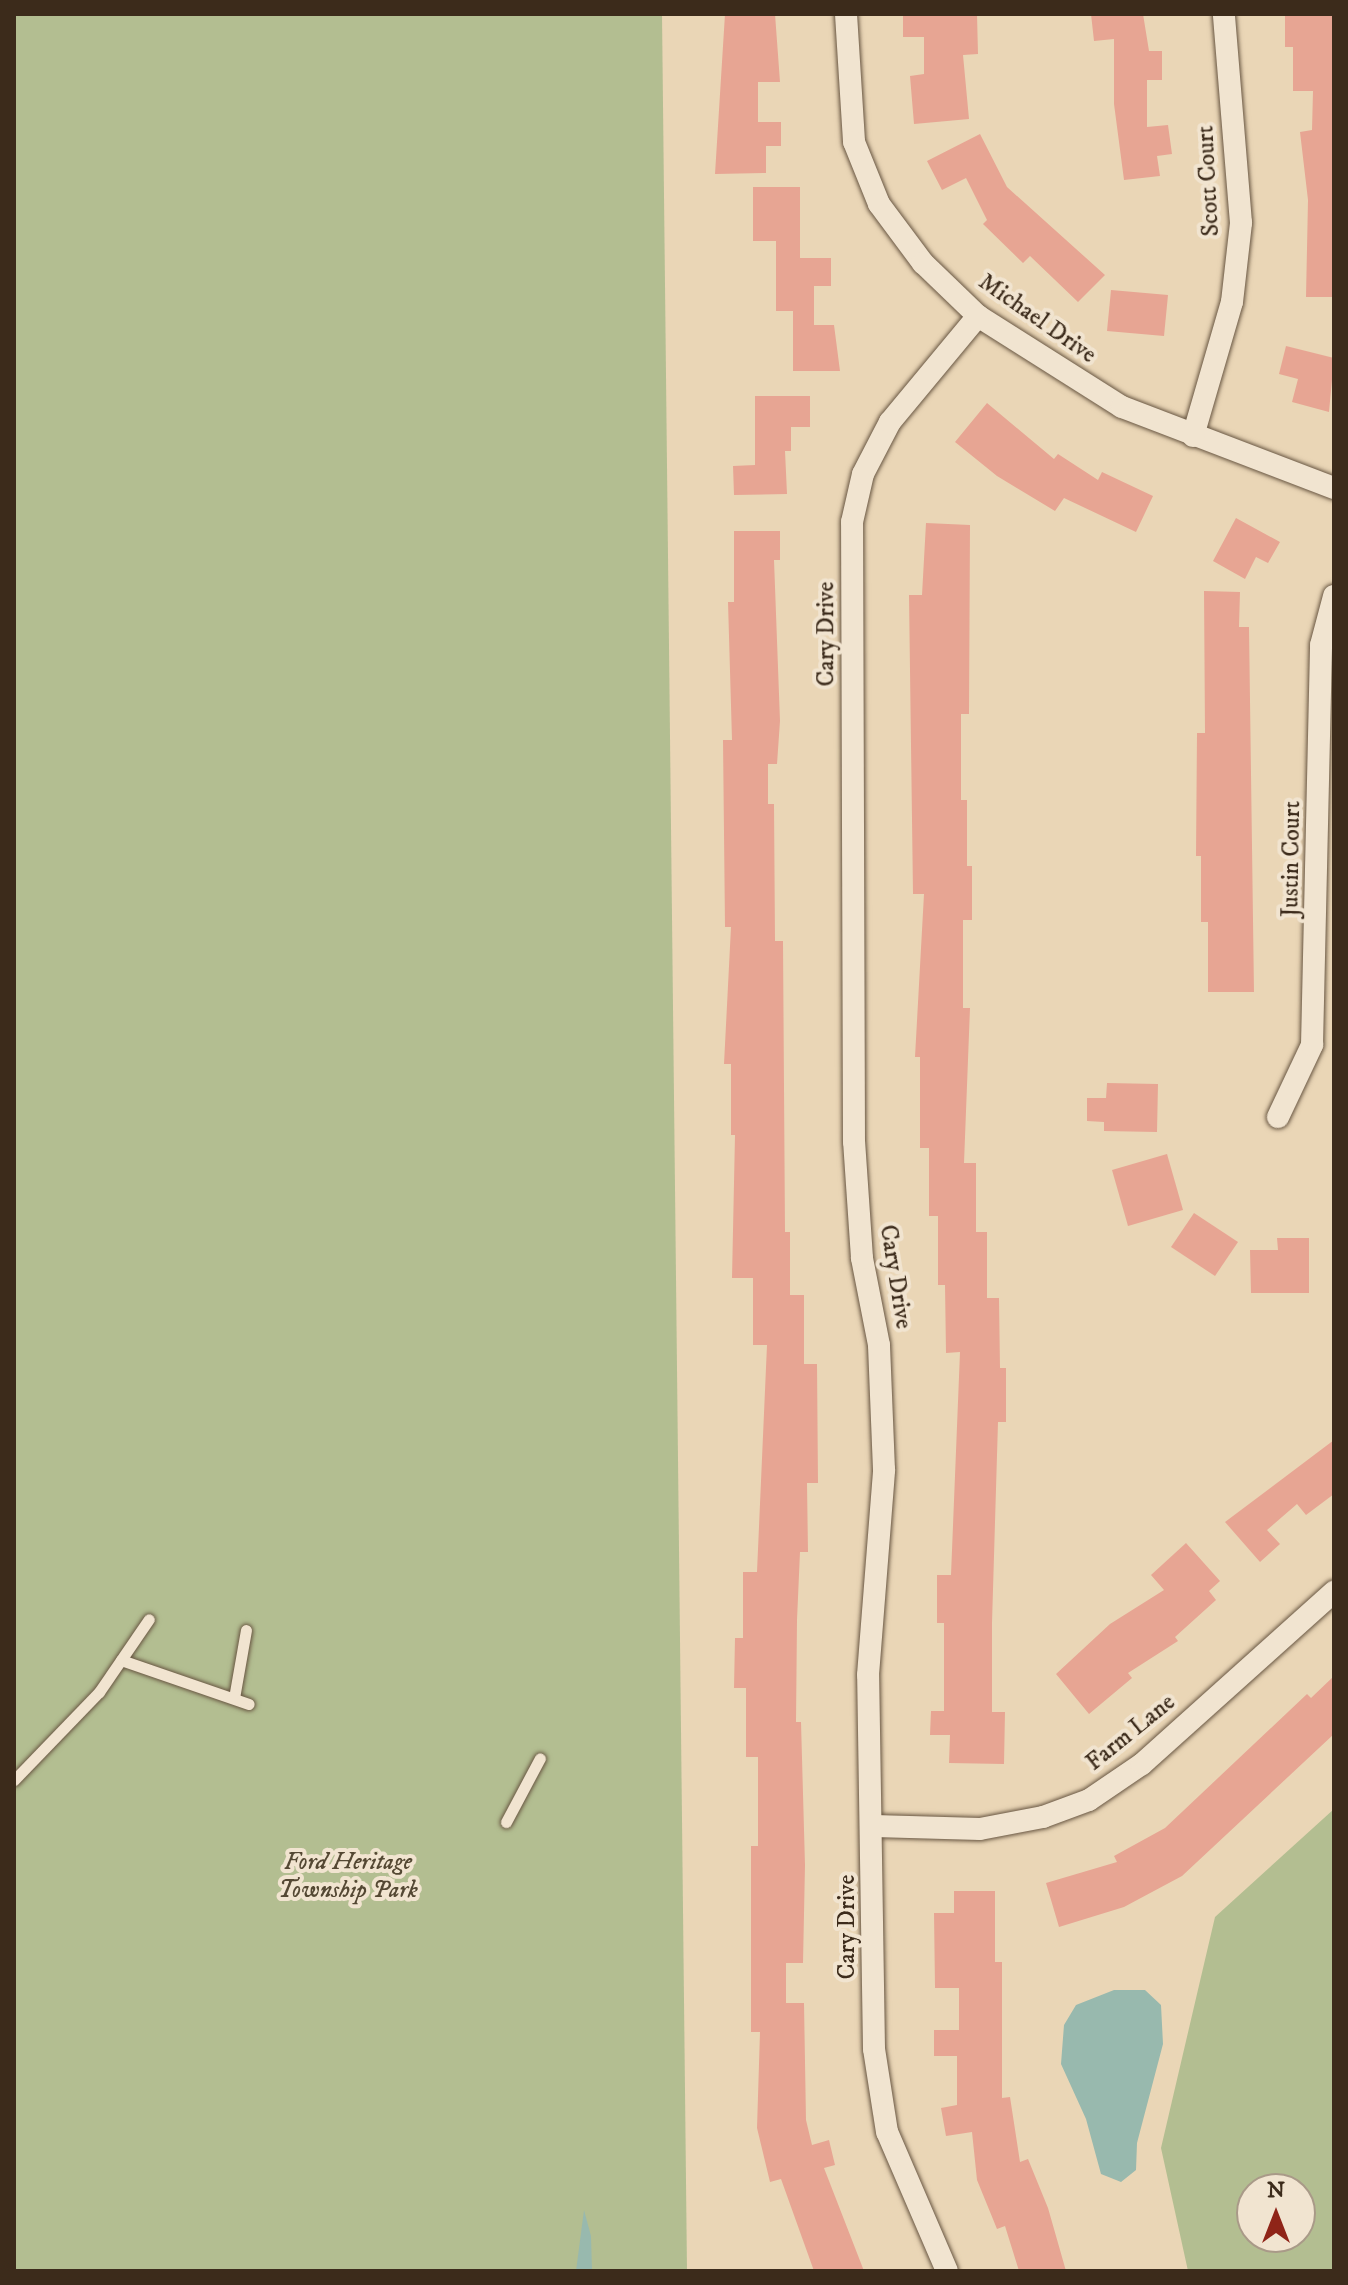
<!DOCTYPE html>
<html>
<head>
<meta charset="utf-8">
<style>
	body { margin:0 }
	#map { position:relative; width:1348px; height:2285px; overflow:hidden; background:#ead6b6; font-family:"IM FELL DW Pica",serif }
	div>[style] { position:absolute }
	.green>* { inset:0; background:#b3be91 }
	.water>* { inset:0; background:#98b9ae }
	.building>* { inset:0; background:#e7a593 }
	.roads { filter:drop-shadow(0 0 2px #685642) drop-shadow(0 0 2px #685642) }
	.service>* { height:11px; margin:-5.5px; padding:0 5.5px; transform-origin:5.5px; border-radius:5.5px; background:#f1e4d0 }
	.minor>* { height:22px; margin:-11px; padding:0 11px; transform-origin:11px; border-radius:11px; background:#f1e4d0 }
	span { translate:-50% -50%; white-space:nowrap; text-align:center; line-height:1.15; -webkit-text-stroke:8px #f1e4d0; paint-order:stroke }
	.street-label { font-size:24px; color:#3c2b1b }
	.park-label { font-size:24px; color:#544833; font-style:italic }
	.frame { position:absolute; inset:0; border:16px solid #3c2b1b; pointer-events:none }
	.north { position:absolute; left:1236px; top:2173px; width:80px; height:80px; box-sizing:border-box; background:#f1e4d0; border:2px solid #a99a88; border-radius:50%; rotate:0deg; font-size:22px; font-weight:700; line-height:32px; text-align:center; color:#3c2b1b }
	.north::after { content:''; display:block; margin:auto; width:28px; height:36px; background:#8f2418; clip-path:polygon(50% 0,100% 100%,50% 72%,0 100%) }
</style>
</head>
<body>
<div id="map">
	<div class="green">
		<div style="clip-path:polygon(14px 14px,662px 14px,687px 2271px,14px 2271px)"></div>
		<div style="clip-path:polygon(evenodd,1334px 1809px,1334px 2271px,1188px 2271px,1161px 2148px,1215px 1917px,1334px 1809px,1252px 2189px,1300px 2189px,1300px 2237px,1252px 2237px,1252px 2189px)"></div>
	</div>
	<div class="water">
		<div style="clip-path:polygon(1114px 1990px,1145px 1990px,1161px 2005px,1163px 2044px,1137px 2143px,1136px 2170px,1121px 2182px,1101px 2174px,1086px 2119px,1061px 2064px,1064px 2025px,1076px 2005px)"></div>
		<div style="clip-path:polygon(584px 2210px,591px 2236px,592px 2271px,576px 2271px)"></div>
	</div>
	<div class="building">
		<div style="clip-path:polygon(725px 14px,775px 14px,780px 82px,758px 82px,758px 122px,781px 122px,781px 146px,766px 146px,766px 173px,715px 174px)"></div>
		<div style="clip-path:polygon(903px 14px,977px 14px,978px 54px,963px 55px,969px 119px,914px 124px,910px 76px,924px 74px,924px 37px,903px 37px)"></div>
		<div style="clip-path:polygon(1091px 14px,1143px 14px,1149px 51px,1162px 51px,1162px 80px,1147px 80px,1147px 127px,1168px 125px,1172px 154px,1157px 156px,1160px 176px,1124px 180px,1114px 104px,1114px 39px,1094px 41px)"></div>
		<div style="clip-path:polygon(1285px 14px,1334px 14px,1334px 297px,1306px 297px,1308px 200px,1300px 132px,1312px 130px,1313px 91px,1293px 91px,1293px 47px,1285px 47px)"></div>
		<div style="clip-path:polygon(980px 134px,1007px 187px,1105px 275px,1078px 302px,1030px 256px,1023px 263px,983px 224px,987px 220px,966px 178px,942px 190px,927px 161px)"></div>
		<div style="clip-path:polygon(753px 187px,800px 187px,800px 258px,831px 258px,831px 286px,814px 286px,814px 325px,834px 325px,840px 371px,793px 371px,793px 311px,776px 311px,776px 241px,753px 241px)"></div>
		<div style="clip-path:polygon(1111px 290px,1168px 295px,1164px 336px,1107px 331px)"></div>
		<div style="clip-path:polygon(1286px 346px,1334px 358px,1329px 412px,1292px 402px,1298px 379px,1279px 374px)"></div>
		<div style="clip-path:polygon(755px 396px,810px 396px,810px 427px,791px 427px,791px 451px,785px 451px,787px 494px,734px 495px,733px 466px,755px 465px)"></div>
		<div style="clip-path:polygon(987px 403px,1054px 459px,1058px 454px,1098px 480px,1102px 472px,1153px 496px,1136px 532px,1064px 498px,1055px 511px,997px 476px,955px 442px)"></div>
		<div style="clip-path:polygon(1236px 518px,1280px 542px,1268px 563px,1256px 557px,1245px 579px,1213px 561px)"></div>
		<div style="clip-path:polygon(926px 523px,970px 525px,969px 714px,961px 714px,961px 800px,967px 800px,967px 866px,972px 866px,972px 920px,963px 920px,963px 1008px,970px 1008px,964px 1163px,976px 1163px,976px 1232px,987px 1232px,987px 1298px,999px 1298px,1000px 1368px,1006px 1368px,1006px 1422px,998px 1422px,992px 1623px,992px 1712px,1005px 1712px,1004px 1764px,949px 1763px,950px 1735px,930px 1735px,931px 1711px,944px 1711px,944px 1623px,937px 1623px,937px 1575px,951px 1575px,960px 1352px,946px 1353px,945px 1285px,938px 1285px,938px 1216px,929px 1216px,929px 1148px,920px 1148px,920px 1057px,915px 1057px,924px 894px,913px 894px,909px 595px,922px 595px)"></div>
		<div style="clip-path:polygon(734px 531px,780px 531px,780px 560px,774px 560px,780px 721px,777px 764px,768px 764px,768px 804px,774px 804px,775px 941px,783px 941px,785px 1232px,790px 1232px,790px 1295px,804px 1295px,804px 1364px,817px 1364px,818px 1483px,807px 1483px,808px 1552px,800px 1552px,797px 1620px,796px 1722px,801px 1722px,805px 1865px,803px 1963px,786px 1963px,786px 2003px,804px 2003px,806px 2120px,812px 2145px,829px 2140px,835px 2165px,824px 2168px,864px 2271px,814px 2271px,781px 2179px,770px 2182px,757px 2128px,760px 2032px,751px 2032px,751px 1846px,758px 1846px,758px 1757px,746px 1757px,746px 1688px,734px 1688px,735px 1638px,743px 1638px,743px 1572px,757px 1572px,767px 1345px,753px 1345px,753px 1278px,732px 1278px,735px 1135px,731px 1135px,731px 1064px,724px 1064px,731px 927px,725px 927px,723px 740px,732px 740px,728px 602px,734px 602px)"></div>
		<div style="clip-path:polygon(1204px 591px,1240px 592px,1239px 627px,1249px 627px,1254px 992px,1208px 992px,1208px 922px,1201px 922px,1201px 856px,1196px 856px,1197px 733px,1205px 733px)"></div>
		<div style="clip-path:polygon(1107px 1083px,1158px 1084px,1157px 1132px,1104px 1131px,1104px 1122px,1087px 1121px,1087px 1098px,1106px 1098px)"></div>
		<div style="clip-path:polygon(1167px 1154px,1183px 1210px,1128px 1226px,1112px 1170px)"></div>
		<div style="clip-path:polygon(1194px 1213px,1238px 1242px,1215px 1276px,1171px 1247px)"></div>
		<div style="clip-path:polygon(1277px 1238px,1309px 1238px,1309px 1293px,1251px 1293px,1250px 1250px,1278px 1250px)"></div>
		<div style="clip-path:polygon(1334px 1440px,1334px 1494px,1306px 1515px,1297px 1504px,1267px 1530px,1280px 1544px,1260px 1562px,1225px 1522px)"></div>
		<div style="clip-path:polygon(1186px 1543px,1220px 1581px,1209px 1591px,1216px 1600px,1175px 1637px,1178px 1641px,1128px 1673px,1132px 1678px,1089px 1714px,1056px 1674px,1110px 1624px,1164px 1590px,1151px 1575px)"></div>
		<div style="clip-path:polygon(1334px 1676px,1334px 1734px,1182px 1876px,1124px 1907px,1059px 1927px,1046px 1883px,1117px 1862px,1114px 1856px,1165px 1828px,1307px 1694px,1311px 1698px)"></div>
		<div style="clip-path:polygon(954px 1891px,995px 1891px,995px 1962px,1002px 1962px,1002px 2098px,1010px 2097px,1020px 2162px,1028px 2159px,1048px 2208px,1066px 2271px,1019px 2271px,1005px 2226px,997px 2229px,977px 2180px,972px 2132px,946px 2136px,941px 2108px,957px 2105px,957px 2056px,934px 2056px,934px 2030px,959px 2030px,959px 1988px,935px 1988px,934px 1913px,954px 1913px)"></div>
	</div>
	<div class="roads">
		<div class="service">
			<div style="left:121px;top:1660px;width:135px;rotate:19deg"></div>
			<div style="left:234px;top:1698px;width:69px;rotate:-80deg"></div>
			<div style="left:14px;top:1780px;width:122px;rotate:-46deg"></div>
			<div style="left:99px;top:1692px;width:88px;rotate:-55.6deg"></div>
			<div style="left:506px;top:1822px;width:72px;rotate:-62deg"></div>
		</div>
		<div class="minor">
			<div style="left:846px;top:14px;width:128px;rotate:86.4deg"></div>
			<div style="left:854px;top:142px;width:67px;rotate:68deg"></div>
			<div style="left:879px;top:204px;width:74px;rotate:53.3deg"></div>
			<div style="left:923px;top:263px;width:76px;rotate:43.9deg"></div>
			<div style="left:978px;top:316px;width:170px;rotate:32.3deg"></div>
			<div style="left:1122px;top:407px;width:227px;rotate:20.9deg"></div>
			<div style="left:1193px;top:436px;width:140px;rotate:-73.8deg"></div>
			<div style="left:1232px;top:302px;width:80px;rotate:-83.5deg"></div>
			<div style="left:1241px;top:223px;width:210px;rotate:-94.7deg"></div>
			<div style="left:1278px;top:1117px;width:80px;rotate:-64.7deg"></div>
			<div style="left:1312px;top:1045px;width:400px;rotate:-88.7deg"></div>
			<div style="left:1321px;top:645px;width:51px;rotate:-75.1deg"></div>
			<div style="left:874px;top:1826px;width:106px;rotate:1.6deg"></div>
			<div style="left:980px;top:1829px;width:64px;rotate:-10.8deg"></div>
			<div style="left:1043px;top:1817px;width:49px;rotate:-20.3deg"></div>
			<div style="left:1089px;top:1800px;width:64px;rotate:-34.2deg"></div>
			<div style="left:1142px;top:1764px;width:258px;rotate:-41.9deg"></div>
			<div style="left:947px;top:2271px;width:151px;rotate:-113.3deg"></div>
			<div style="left:887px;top:2132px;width:84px;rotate:-98.9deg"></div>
			<div style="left:874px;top:2049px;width:374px;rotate:-90.9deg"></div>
			<div style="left:868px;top:1675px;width:206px;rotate:-85.5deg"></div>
			<div style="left:884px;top:1470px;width:125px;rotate:-92.3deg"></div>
			<div style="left:879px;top:1345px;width:89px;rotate:-101.1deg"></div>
			<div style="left:862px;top:1258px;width:116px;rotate:-93.9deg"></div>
			<div style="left:854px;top:1142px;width:620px;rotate:-90.18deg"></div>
			<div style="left:852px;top:522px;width:49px;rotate:-77.1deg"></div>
			<div style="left:863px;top:474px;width:59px;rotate:-62.6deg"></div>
			<div style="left:890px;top:422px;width:138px;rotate:-50.3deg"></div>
		</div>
	</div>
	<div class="street-label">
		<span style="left:1209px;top:181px;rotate:-93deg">Scott Court</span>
		<span style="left:1037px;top:319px;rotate:35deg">Michael Drive</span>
		<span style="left:827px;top:634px;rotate:-90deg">Cary Drive</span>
		<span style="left:1292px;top:859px;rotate:-89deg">Justin Court</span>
		<span style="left:895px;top:1277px;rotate:81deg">Cary Drive</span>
		<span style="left:1131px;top:1733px;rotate:-39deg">Farm Lane</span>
		<span style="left:848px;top:1927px;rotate:-90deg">Cary Drive</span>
	</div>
	<div class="park-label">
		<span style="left:348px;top:1877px">Ford Heritage<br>Township Park</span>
	</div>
	<div class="frame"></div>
	<div class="north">N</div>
</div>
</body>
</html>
